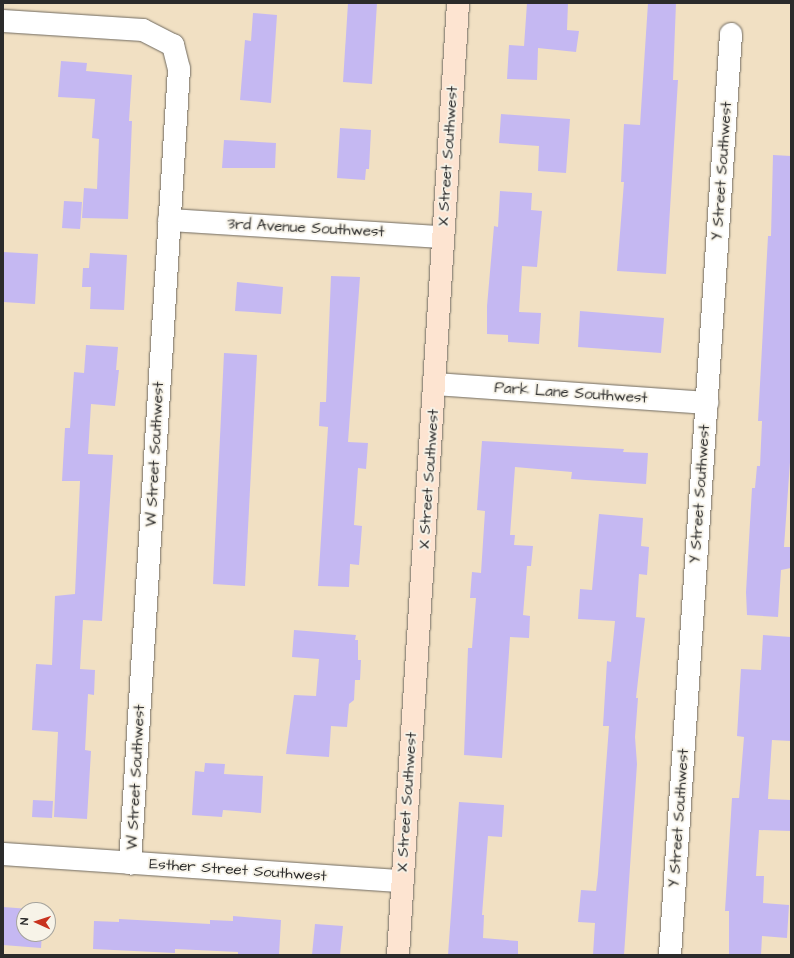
<!DOCTYPE html>
<html>
<head>
<meta charset="utf-8">
<style>
	body { margin:0 }
	#map { position:relative; width:794px; height:958px; overflow:hidden; background:#f1e0c3; font-family:"Architects Daughter",sans-serif }
	div>[style] { position:absolute }
	.building>* { inset:0; background:#c5b8f2 }
	.roads { filter:drop-shadow(0 0 1px #706a60) drop-shadow(0 0 1px #706a60) }
	.street>* { height:22px; margin:-11px; padding:0 11px; transform-origin:11px; border-radius:11px; background:#fff }
	.secondary>* { height:22px; margin:-11px; padding:0 11px; transform-origin:11px; border-radius:11px; background:#fde4d1 }
	span { translate:-50% -50%; white-space:nowrap; text-align:center; line-height:1.15; -webkit-text-stroke:3.5px #f7f3e8; paint-order:stroke }
	.street-label { font-size:15px; color:#2b2b2b }
	.frame { position:absolute; inset:0; border:4px solid #2b2b2b; pointer-events:none }
	.north { position:absolute; left:16px; top:902px; width:40px; height:40px; box-sizing:border-box; background:#f7f3e8; border:1px solid #a5a39c; border-radius:50%; rotate:273deg; font-size:11px; font-weight:700; line-height:16px; text-align:center; color:#2b2b2b }
	.north::after { content:''; display:block; margin:auto; width:14px; height:18px; background:#c8321e; clip-path:polygon(50% 0,100% 100%,50% 72%,0 100%) }
</style>
</head>
<body>
<div id="map">
	<div class="building">
		<div style="clip-path:polygon(348px 3px,377px 3px,372px 84px,343px 82px)"></div>
		<div style="clip-path:polygon(527px 3px,568px 3px,567px 30px,579px 31px,576px 52px,538px 48px,537px 80px,507px 79px,509px 45px,524px 46px)"></div>
		<div style="clip-path:polygon(648px 3px,676px 3px,673px 80px,678px 80px,666px 274px,617px 271px,624px 182px,621px 182px,624px 124px,640px 125px)"></div>
		<div style="clip-path:polygon(253px 13px,277px 15px,271px 103px,240px 100px,245px 40px,251px 41px)"></div>
		<div style="clip-path:polygon(61px 61px,87px 63px,86px 71px,132px 75px,129px 121px,132px 121px,128px 219px,82px 218px,84px 188px,97px 189px,99px 139px,92px 138px,95px 99px,58px 97px)"></div>
		<div style="clip-path:polygon(501px 114px,570px 119px,566px 173px,538px 171px,539px 146px,499px 143px)"></div>
		<div style="clip-path:polygon(340px 128px,371px 130px,369px 169px,366px 169px,365px 180px,337px 178px)"></div>
		<div style="clip-path:polygon(224px 140px,276px 143px,275px 168px,222px 168px)"></div>
		<div style="clip-path:polygon(773px 155px,791px 156px,791px 448px,784px 547px,791px 547px,791px 568px,781px 570px,778px 617px,747px 615px,746px 592px,752px 488px,755px 488px,757px 466px,760px 466px,762px 421px,758px 421px,768px 236px,771px 236px)"></div>
		<div style="clip-path:polygon(500px 191px,532px 193px,531px 210px,542px 211px,537px 267px,522px 266px,519px 312px,541px 313px,539px 344px,508px 342px,508px 335px,487px 334px,487px 306px,494px 226px,498px 227px)"></div>
		<div style="clip-path:polygon(64px 201px,82px 202px,80px 229px,62px 228px)"></div>
		<div style="clip-path:polygon(3px 252px,38px 254px,35px 304px,3px 302px)"></div>
		<div style="clip-path:polygon(90px 253px,127px 255px,124px 310px,90px 309px,91px 287px,82px 287px,83px 268px,89px 268px)"></div>
		<div style="clip-path:polygon(331px 276px,360px 277px,348px 442px,368px 443px,366px 469px,358px 468px,354px 525px,362px 526px,359px 565px,350px 564px,349px 587px,318px 586px,328px 427px,319px 426px,320px 402px,326px 402px)"></div>
		<div style="clip-path:polygon(237px 282px,283px 287px,281px 314px,235px 311px)"></div>
		<div style="clip-path:polygon(580px 311px,664px 318px,661px 353px,578px 347px)"></div>
		<div style="clip-path:polygon(86px 345px,118px 347px,116px 370px,119px 370px,115px 406px,91px 404px,88px 454px,113px 455px,102px 621px,83px 620px,80px 669px,95px 670px,94px 695px,88px 694px,85px 750px,91px 751px,87px 819px,54px 817px,58px 732px,32px 730px,36px 664px,52px 665px,55px 596px,75px 594px,80px 481px,62px 481px,65px 428px,70px 428px,74px 372px,84px 373px)"></div>
		<div style="clip-path:polygon(224px 353px,257px 355px,245px 586px,213px 584px)"></div>
		<div style="clip-path:polygon(482px 441px,624px 449px,623px 452px,648px 453px,646px 484px,571px 479px,572px 472px,515px 467px,510px 535px,515px 535px,514px 545px,533px 546px,531px 566px,527px 566px,523px 615px,530px 616px,529px 638px,510px 637px,502px 758px,464px 755px,468px 648px,472px 648px,476px 598px,470px 598px,472px 572px,481px 573px,485px 511px,477px 510px)"></div>
		<div style="clip-path:polygon(599px 514px,643px 518px,641px 546px,649px 547px,647px 575px,639px 574px,636px 617px,645px 618px,636px 698px,638px 698px,635px 737px,637px 764px,624px 955px,593px 955px,595px 923px,578px 922px,581px 890px,596px 891px,598px 874px,609px 726px,603px 726px,607px 661px,611px 662px,615px 621px,578px 619px,580px 589px,592px 590px)"></div>
		<div style="clip-path:polygon(294px 630px,356px 635px,355px 640px,358px 640px,358px 660px,361px 660px,360px 680px,355px 680px,354px 700px,349px 704px,347px 727px,331px 726px,329px 757px,286px 754px,294px 695px,316px 696px,319px 659px,292px 657px)"></div>
		<div style="clip-path:polygon(763px 635px,791px 637px,791px 741px,772px 740px,768px 799px,791px 800px,791px 831px,759px 830px,756px 876px,764px 876px,763px 903px,789px 905px,787px 938px,762px 936px,761px 955px,729px 955px,729px 911px,725px 911px,732px 798px,739px 798px,744px 737px,737px 736px,741px 669px,761px 670px)"></div>
		<div style="clip-path:polygon(205px 763px,225px 764px,224px 774px,263px 776px,261px 813px,223px 810px,222px 817px,192px 815px,195px 771px,204px 772px)"></div>
		<div style="clip-path:polygon(33px 800px,53px 801px,52px 818px,32px 817px)"></div>
		<div style="clip-path:polygon(459px 802px,504px 805px,502px 837px,488px 836px,482px 915px,484px 915px,483px 938px,518px 941px,518px 955px,448px 955px)"></div>
		<div style="clip-path:polygon(3px 907px,43px 910px,24px 910px,24px 934px,42px 934px,41px 948px,3px 945px)"></div>
		<div style="clip-path:polygon(233px 916px,281px 920px,279px 955px,238px 955px,238px 952px,175px 949px,175px 953px,93px 949px,94px 921px,119px 922px,119px 919px,210px 924px,210px 920px,233px 921px)"></div>
		<div style="clip-path:polygon(315px 924px,343px 926px,340px 955px,312px 955px)"></div>
	</div>
	<div class="roads">
		<div class="street">
			<div style="left:3px;top:21px;width:140px;rotate:3.7deg"></div>
			<div style="left:143px;top:30px;width:34px;rotate:27deg"></div>
			<div style="left:173px;top:45px;width:25px;rotate:76deg"></div>
			<div style="left:179px;top:69px;width:796px;rotate:93.53deg"></div>
			<div style="left:169px;top:220px;width:274px;rotate:3.6deg"></div>
			<div style="left:435px;top:384px;width:273px;rotate:4deg"></div>
			<div style="left:3px;top:854px;width:400px;rotate:3.9deg"></div>
			<div style="left:670px;top:955px;width:923px;rotate:-86.21deg"></div>
		</div>
		<div class="secondary">
			<div style="left:398px;top:955px;width:954px;rotate:-86.39deg"></div>
		</div>
	</div>
	<div class="street-label">
		<span style="left:448px;top:156px;rotate:-86deg">X Street Southwest</span>
		<span style="left:722px;top:171px;rotate:-86deg">Y Street Southwest</span>
		<span style="left:306px;top:228px;rotate:3deg">3rd Avenue Southwest</span>
		<span style="left:571px;top:393px;rotate:4deg">Park Lane Southwest</span>
		<span style="left:155px;top:454px;rotate:-87deg">W Street Southwest</span>
		<span style="left:429px;top:479px;rotate:-86deg">X Street Southwest</span>
		<span style="left:700px;top:494px;rotate:-86deg">Y Street Southwest</span>
		<span style="left:136px;top:777px;rotate:-87deg">W Street Southwest</span>
		<span style="left:407px;top:802px;rotate:-86deg">X Street Southwest</span>
		<span style="left:679px;top:818px;rotate:-86deg">Y Street Southwest</span>
		<span style="left:238px;top:870px;rotate:4deg">Esther Street Southwest</span>
	</div>
	<div class="frame"></div>
	<div class="north">N</div>
</div>
</body>
</html>
